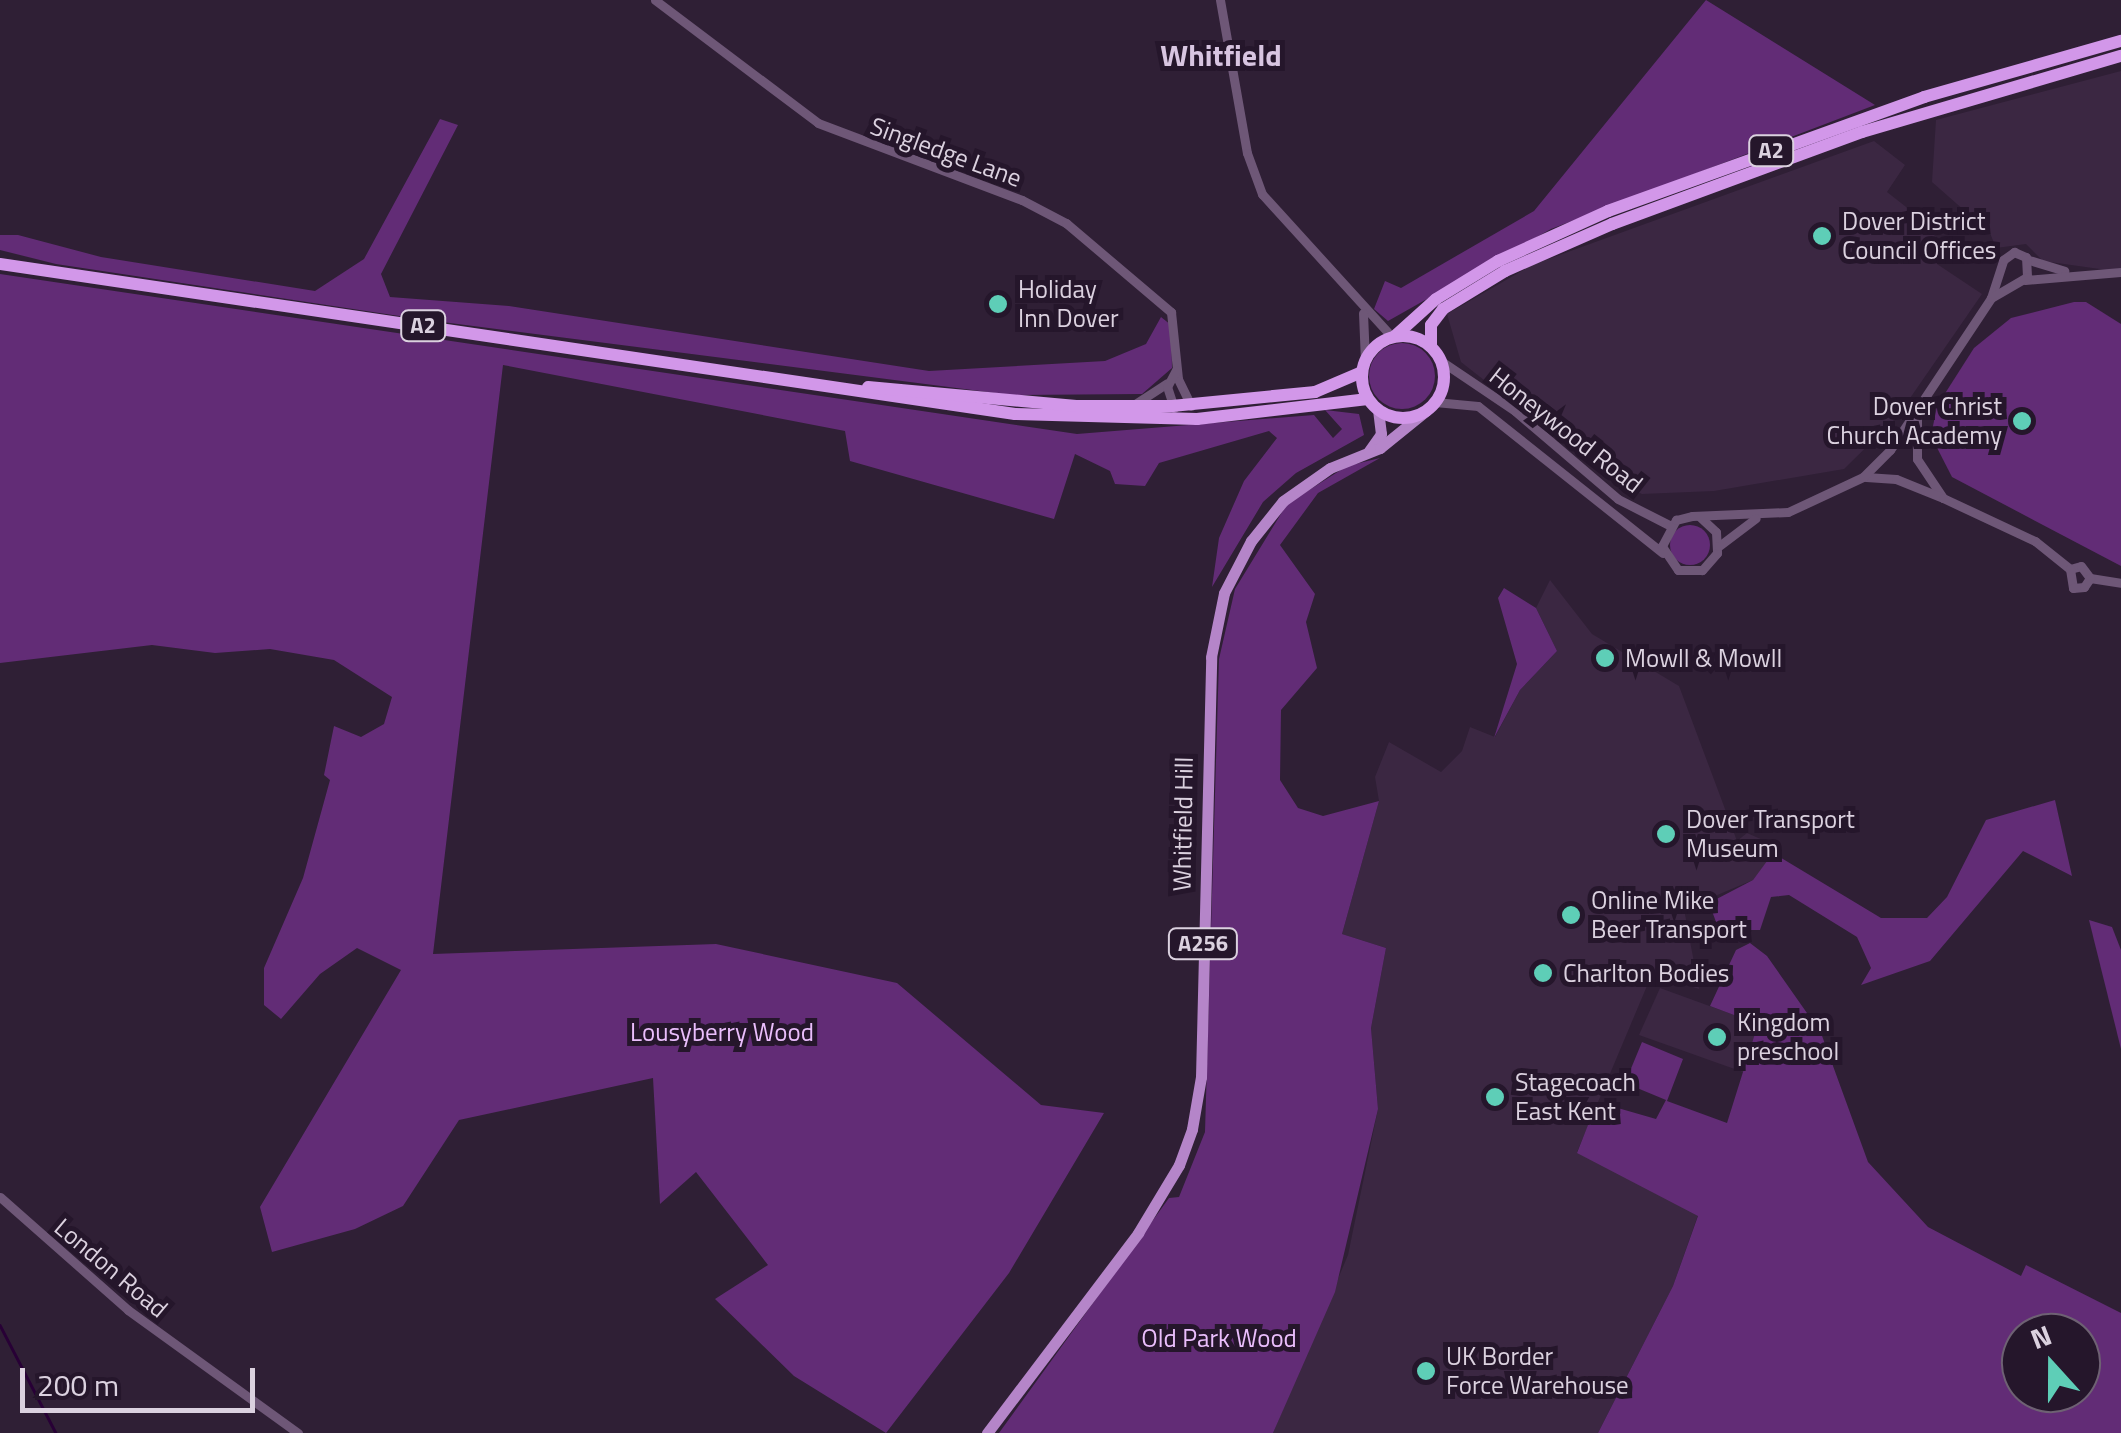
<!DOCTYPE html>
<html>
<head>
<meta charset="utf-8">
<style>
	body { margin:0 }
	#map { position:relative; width:2121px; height:1433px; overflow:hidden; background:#2f1f35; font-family:"Titillium Web",sans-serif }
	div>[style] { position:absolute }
	.built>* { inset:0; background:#3b2742 }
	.green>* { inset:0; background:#622c76 }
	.round { border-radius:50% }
	.stream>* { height:2.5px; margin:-1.25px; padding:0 1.25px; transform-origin:1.25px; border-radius:1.25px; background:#280036 }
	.minor>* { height:9px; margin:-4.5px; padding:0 4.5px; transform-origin:4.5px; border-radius:4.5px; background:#6e5777 }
	.major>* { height:11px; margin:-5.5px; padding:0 5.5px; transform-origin:5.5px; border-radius:5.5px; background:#b585c9 }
	.highway>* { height:12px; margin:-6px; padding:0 6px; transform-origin:6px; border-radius:6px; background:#d297e9 }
	.highway>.ring { margin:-6px; padding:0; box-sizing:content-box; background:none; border:12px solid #d297e9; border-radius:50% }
	.dots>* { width:28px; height:28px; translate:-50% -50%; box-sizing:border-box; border:5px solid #25162b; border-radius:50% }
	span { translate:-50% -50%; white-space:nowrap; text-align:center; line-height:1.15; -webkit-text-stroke:10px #25162b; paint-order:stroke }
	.shield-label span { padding:2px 8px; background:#25162b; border:2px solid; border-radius:8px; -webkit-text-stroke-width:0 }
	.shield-label { font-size:22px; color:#dbd1df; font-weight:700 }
	.street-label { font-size:25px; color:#dbd1df }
	.poi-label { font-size:25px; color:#dbd1df }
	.left { translate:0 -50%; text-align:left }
	.right { translate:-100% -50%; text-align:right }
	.park-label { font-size:25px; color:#eabefc }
	.quarter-label { font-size:30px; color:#d8c5e1; font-weight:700 }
	.north { position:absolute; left:2001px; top:1313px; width:100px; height:100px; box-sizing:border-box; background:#25162b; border:2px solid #6e6173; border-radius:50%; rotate:339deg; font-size:28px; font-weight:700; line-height:40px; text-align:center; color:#dbd1df }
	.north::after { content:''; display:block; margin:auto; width:35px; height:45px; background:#5eceb7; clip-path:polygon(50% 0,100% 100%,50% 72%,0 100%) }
	.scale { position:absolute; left:20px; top:1368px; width:235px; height:45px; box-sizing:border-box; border:5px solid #dbd1df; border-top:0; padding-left:12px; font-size:30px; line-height:35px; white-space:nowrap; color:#dbd1df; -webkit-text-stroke:8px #25162b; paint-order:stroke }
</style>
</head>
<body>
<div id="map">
	<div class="built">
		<div style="clip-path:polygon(2121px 71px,2121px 272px,2043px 261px,2026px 244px,1996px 248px,1990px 233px,1932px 182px,1936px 120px)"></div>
		<div style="clip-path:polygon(1874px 141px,1905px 165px,1887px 192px,1910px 210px,1906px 217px,1946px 243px,1937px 264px,1982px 294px,1897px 417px,1844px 469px,1714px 491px,1642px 494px,1610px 479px,1461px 362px,1447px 314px,1532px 265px)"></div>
		<div style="clip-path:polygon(1550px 580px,1592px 634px,1679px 686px,1737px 841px,1747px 833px,1779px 847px,1753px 880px,1684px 909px,1699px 989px,1652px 974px,1577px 1152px,1698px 1215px,1673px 1286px,1598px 1433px,1273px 1433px,1348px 1255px,1378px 1109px,1371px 1028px,1386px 948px,1342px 934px,1379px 801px,1375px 777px,1389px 742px,1441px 772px,1462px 751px,1470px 727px,1495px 737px,1520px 690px,1557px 651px,1536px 608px)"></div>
		<div style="clip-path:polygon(1660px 988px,1759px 1024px,1743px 1072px,1639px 1035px)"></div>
	</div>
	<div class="green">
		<div style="clip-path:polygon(1706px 0,1875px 105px,1551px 229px,1388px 321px,1374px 309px,1385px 281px,1401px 288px,1534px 211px)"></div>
		<div style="clip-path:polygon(440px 119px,458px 125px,381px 274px,390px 297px,509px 306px,929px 371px,1105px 361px,1146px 344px,1161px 317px,1171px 325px,1172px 368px,1142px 394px,1011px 395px,419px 319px,56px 264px,0 250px,0 235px,18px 235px,101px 257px,315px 291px,364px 259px)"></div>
		<div style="clip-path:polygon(0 274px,1077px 434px,1314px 415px,1333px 438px,1342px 429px,1325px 410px,1359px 414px,1364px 435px,1296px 473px,1263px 502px,1212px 587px,1219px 538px,1244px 481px,1277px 438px,1269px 431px,1159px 463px,1145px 486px,1115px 484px,1110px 471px,1075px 454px,1054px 519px,850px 461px,845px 431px,503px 365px,433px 954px,716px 944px,897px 983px,1041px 1105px,1104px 1113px,1009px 1273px,886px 1433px,794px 1376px,715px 1299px,768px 1265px,696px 1172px,660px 1204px,653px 1078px,459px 1120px,403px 1206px,355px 1229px,272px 1252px,260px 1207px,401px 970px,357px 948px,320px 974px,281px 1019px,264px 1005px,264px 968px,303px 878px,330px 780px,324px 775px,334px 726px,361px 737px,384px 724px,392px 697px,334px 660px,270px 649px,215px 653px,152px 645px,0 663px)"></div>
		<div style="clip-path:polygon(2074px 302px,2086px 302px,2121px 324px,2121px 566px,1952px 477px,1931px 436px,1937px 406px,1974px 348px,2011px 318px)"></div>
		<div class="round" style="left:1369px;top:343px;width:66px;height:66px"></div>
		<div style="clip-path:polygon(1380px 458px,1318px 493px,1280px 545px,1315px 594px,1306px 622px,1317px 668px,1281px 710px,1280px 780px,1298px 808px,1323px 816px,1379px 801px,1342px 934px,1386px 948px,1371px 1028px,1378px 1109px,1335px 1292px,1273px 1433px,999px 1433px,1169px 1198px,1179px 1197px,1205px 1132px,1219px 659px,1235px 589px,1287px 504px,1347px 466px)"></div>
		<div class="round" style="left:1670px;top:525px;width:40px;height:40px"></div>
		<div style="clip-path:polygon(1504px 588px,1536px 608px,1557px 651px,1520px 690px,1494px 738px,1517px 664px,1498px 598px)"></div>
		<div style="clip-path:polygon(2055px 800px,2072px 876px,2023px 851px,1930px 961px,1861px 985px,1871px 968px,1857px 937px,1789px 895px,1771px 897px,1760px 930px,1719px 930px,1709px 903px,1753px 880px,1773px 853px,1881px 918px,1927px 918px,1947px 897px,1986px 820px)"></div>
		<div style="clip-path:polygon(2089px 920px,2112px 927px,2121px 950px,2121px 1049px)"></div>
		<div style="clip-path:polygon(evenodd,1750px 943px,1767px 956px,1821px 1033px,1868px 1162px,1928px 1227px,2021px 1276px,2026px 1265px,2121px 1313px,2121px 1433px,1598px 1433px,1673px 1286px,1698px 1216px,1577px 1153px,1597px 1102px,1656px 1119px,1666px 1100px,1625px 1083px,1642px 1042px,1683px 1059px,1667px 1101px,1727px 1123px,1758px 1024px,1710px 1006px,1736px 950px,1750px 943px,2021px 1333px,2081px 1333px,2081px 1393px,2021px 1393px,2021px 1333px)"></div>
	</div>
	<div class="stream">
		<div style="left:0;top:1325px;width:122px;rotate:62.6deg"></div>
	</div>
	<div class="minor">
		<div style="left:655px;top:0;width:204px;rotate:37deg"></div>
		<div style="left:818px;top:123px;width:218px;rotate:20.7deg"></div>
		<div style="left:1022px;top:200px;width:50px;rotate:27.6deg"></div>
		<div style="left:1066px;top:223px;width:138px;rotate:40.3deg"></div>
		<div style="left:1171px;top:312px;width:67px;rotate:84deg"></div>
		<div style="left:1178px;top:379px;width:30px;rotate:64deg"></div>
		<div style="left:1220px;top:0;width:155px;rotate:80deg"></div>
		<div style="left:1247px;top:153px;width:44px;rotate:69.9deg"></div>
		<div style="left:1262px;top:194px;width:193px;rotate:47.7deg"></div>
		<div style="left:2029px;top:260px;width:37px;rotate:17deg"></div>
		<div style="left:2025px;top:280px;width:96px;rotate:-4.8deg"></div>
		<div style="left:1363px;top:313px;width:47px;rotate:87.6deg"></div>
		<div style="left:1441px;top:361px;width:89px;rotate:34deg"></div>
		<div style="left:1515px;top:411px;width:135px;rotate:40.5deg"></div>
		<div style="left:1618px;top:499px;width:57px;rotate:27deg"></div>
		<div style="left:1435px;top:402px;width:43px;rotate:5.3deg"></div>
		<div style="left:1478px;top:406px;width:236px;rotate:38.5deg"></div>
		<div style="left:1135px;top:404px;width:38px;rotate:-33deg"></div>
		<div style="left:1174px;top:408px;width:22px;rotate:-108deg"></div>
		<div style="left:1167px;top:387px;width:19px;rotate:-62deg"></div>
		<div style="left:1917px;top:412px;width:47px;rotate:90deg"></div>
		<div style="left:1917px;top:459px;width:47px;rotate:56.3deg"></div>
		<div style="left:1866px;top:477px;width:30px;rotate:4deg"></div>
		<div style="left:1896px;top:479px;width:51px;rotate:22deg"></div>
		<div style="left:1943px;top:498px;width:102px;rotate:25.1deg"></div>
		<div style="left:2035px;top:541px;width:45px;rotate:38.7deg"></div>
		<div style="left:1700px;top:517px;width:22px;rotate:43deg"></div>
		<div style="left:1716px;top:532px;width:21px;rotate:87deg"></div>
		<div style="left:1717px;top:553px;width:23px;rotate:131deg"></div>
		<div style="left:1702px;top:570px;width:24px;rotate:180deg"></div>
		<div style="left:1678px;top:570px;width:29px;rotate:-124deg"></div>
		<div style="left:1662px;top:546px;width:30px;rotate:-62deg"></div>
		<div style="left:1676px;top:520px;width:16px;rotate:-14deg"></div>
		<div style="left:1692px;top:516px;width:96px;rotate:-2.4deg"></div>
		<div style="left:1788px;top:512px;width:83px;rotate:-25deg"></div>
		<div style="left:1863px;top:477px;width:38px;rotate:-45deg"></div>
		<div style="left:1890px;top:450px;width:182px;rotate:-56.4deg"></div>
		<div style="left:1991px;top:298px;width:40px;rotate:-72deg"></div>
		<div style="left:2003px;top:260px;width:14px;rotate:-36deg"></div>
		<div style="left:2014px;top:252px;width:13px;rotate:23deg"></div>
		<div style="left:2026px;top:257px;width:20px;rotate:87deg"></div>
		<div style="left:2027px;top:277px;width:42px;rotate:149.7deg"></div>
		<div style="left:1719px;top:546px;width:46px;rotate:-37.1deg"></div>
		<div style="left:2070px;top:569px;width:11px;rotate:-15deg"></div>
		<div style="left:2081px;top:566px;width:15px;rotate:53deg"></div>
		<div style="left:2090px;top:578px;width:31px;rotate:9deg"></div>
		<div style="left:2070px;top:569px;width:19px;rotate:81deg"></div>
		<div style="left:2073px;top:588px;width:11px;rotate:-5deg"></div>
		<div style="left:2084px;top:587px;width:11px;rotate:-56deg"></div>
		<div style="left:0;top:1197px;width:171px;rotate:41.4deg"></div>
		<div style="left:128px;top:1310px;width:210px;rotate:35.9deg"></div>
	</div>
	<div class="major">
		<div style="left:1369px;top:451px;width:21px;rotate:-55deg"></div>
		<div style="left:1381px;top:434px;width:24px;rotate:-97deg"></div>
		<div style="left:987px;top:1433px;width:251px;rotate:-52.9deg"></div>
		<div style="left:1138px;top:1233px;width:79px;rotate:-58.9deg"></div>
		<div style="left:1179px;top:1165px;width:38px;rotate:-70deg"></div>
		<div style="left:1192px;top:1129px;width:53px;rotate:-80.2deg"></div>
		<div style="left:1201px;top:1077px;width:420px;rotate:-88.6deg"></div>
		<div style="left:1211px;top:657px;width:65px;rotate:-78.5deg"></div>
		<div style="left:1224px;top:593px;width:59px;rotate:-62.6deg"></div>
		<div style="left:1251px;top:541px;width:51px;rotate:-51.3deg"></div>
		<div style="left:1283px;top:501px;width:57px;rotate:-35.1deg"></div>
		<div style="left:1330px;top:468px;width:54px;rotate:-21.8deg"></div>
		<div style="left:1380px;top:448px;width:60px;rotate:-39deg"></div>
	</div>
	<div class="highway">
		<div style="left:0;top:264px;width:1026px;rotate:8.41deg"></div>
		<div style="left:1015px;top:414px;width:182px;rotate:1.6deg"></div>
		<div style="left:1197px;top:419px;width:172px;rotate:-6.7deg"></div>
		<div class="ring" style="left:1362px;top:336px;width:70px;height:70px"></div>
		<div style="left:1395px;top:336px;width:55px;rotate:-42.1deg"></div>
		<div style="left:1436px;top:299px;width:73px;rotate:-31.5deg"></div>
		<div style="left:1498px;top:261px;width:121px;rotate:-24.4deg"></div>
		<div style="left:1608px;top:211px;width:336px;rotate:-19.8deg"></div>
		<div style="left:1924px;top:97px;width:205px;rotate:-15.9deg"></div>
		<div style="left:1431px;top:346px;width:21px;rotate:-90deg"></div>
		<div style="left:1431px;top:325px;width:20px;rotate:-53deg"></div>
		<div style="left:1443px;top:309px;width:73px;rotate:-31.5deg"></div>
		<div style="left:1505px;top:271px;width:117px;rotate:-23.7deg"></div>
		<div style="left:1612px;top:224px;width:266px;rotate:-20.2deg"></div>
		<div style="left:1862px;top:132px;width:270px;rotate:-16.4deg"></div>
		<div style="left:868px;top:387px;width:209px;rotate:5.2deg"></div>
		<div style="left:1076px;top:406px;width:96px"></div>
		<div style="left:1172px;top:406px;width:144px;rotate:-5.6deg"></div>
		<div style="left:1315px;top:392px;width:51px;rotate:-23.1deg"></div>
	</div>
	<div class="dots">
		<div style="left:1822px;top:236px;background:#5eceb7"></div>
		<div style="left:998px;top:304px;background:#5eceb7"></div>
		<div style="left:2022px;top:421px;background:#5eceb7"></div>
		<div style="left:1605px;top:658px;background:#5eceb7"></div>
		<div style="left:1666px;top:834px;background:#5eceb7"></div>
		<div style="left:1571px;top:915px;background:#5eceb7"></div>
		<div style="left:1543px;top:973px;background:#5eceb7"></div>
		<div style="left:1717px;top:1037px;background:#5eceb7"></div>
		<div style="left:1495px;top:1097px;background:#5eceb7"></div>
		<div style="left:1426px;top:1371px;background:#5eceb7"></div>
	</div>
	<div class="shield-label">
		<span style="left:1771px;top:151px">A2</span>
		<span style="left:423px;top:326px">A2</span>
		<span style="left:1203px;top:944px">A256</span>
	</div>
	<div class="street-label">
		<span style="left:946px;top:152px;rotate:20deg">Singledge Lane</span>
		<span style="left:1566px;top:430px;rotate:38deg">Honeywood Road</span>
		<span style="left:1183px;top:824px;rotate:-89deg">Whitfield Hill</span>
		<span style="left:111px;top:1268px;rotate:40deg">London Road</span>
	</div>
	<div class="poi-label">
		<span class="left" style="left:1842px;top:236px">Dover District<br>Council Offices</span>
		<span class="left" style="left:1018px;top:304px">Holiday<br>Inn Dover</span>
		<span class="right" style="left:2002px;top:421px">Dover Christ<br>Church Academy</span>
		<span class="left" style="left:1625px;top:658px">Mowll &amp; Mowll</span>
		<span class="left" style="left:1686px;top:834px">Dover Transport<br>Museum</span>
		<span class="left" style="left:1591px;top:915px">Online Mike<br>Beer Transport</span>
		<span class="left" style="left:1563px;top:973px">Charlton Bodies</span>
		<span class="left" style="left:1737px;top:1037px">Kingdom<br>preschool</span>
		<span class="left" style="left:1515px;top:1097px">Stagecoach<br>East Kent</span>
		<span class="left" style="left:1446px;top:1371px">UK Border<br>Force Warehouse</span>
	</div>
	<div class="park-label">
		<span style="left:722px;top:1032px">Lousyberry Wood</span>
		<span style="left:1219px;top:1338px">Old Park Wood</span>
	</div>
	<div class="quarter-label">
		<span style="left:1221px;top:55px">Whitfield</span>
	</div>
	<div class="north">N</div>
	<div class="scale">200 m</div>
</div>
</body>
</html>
